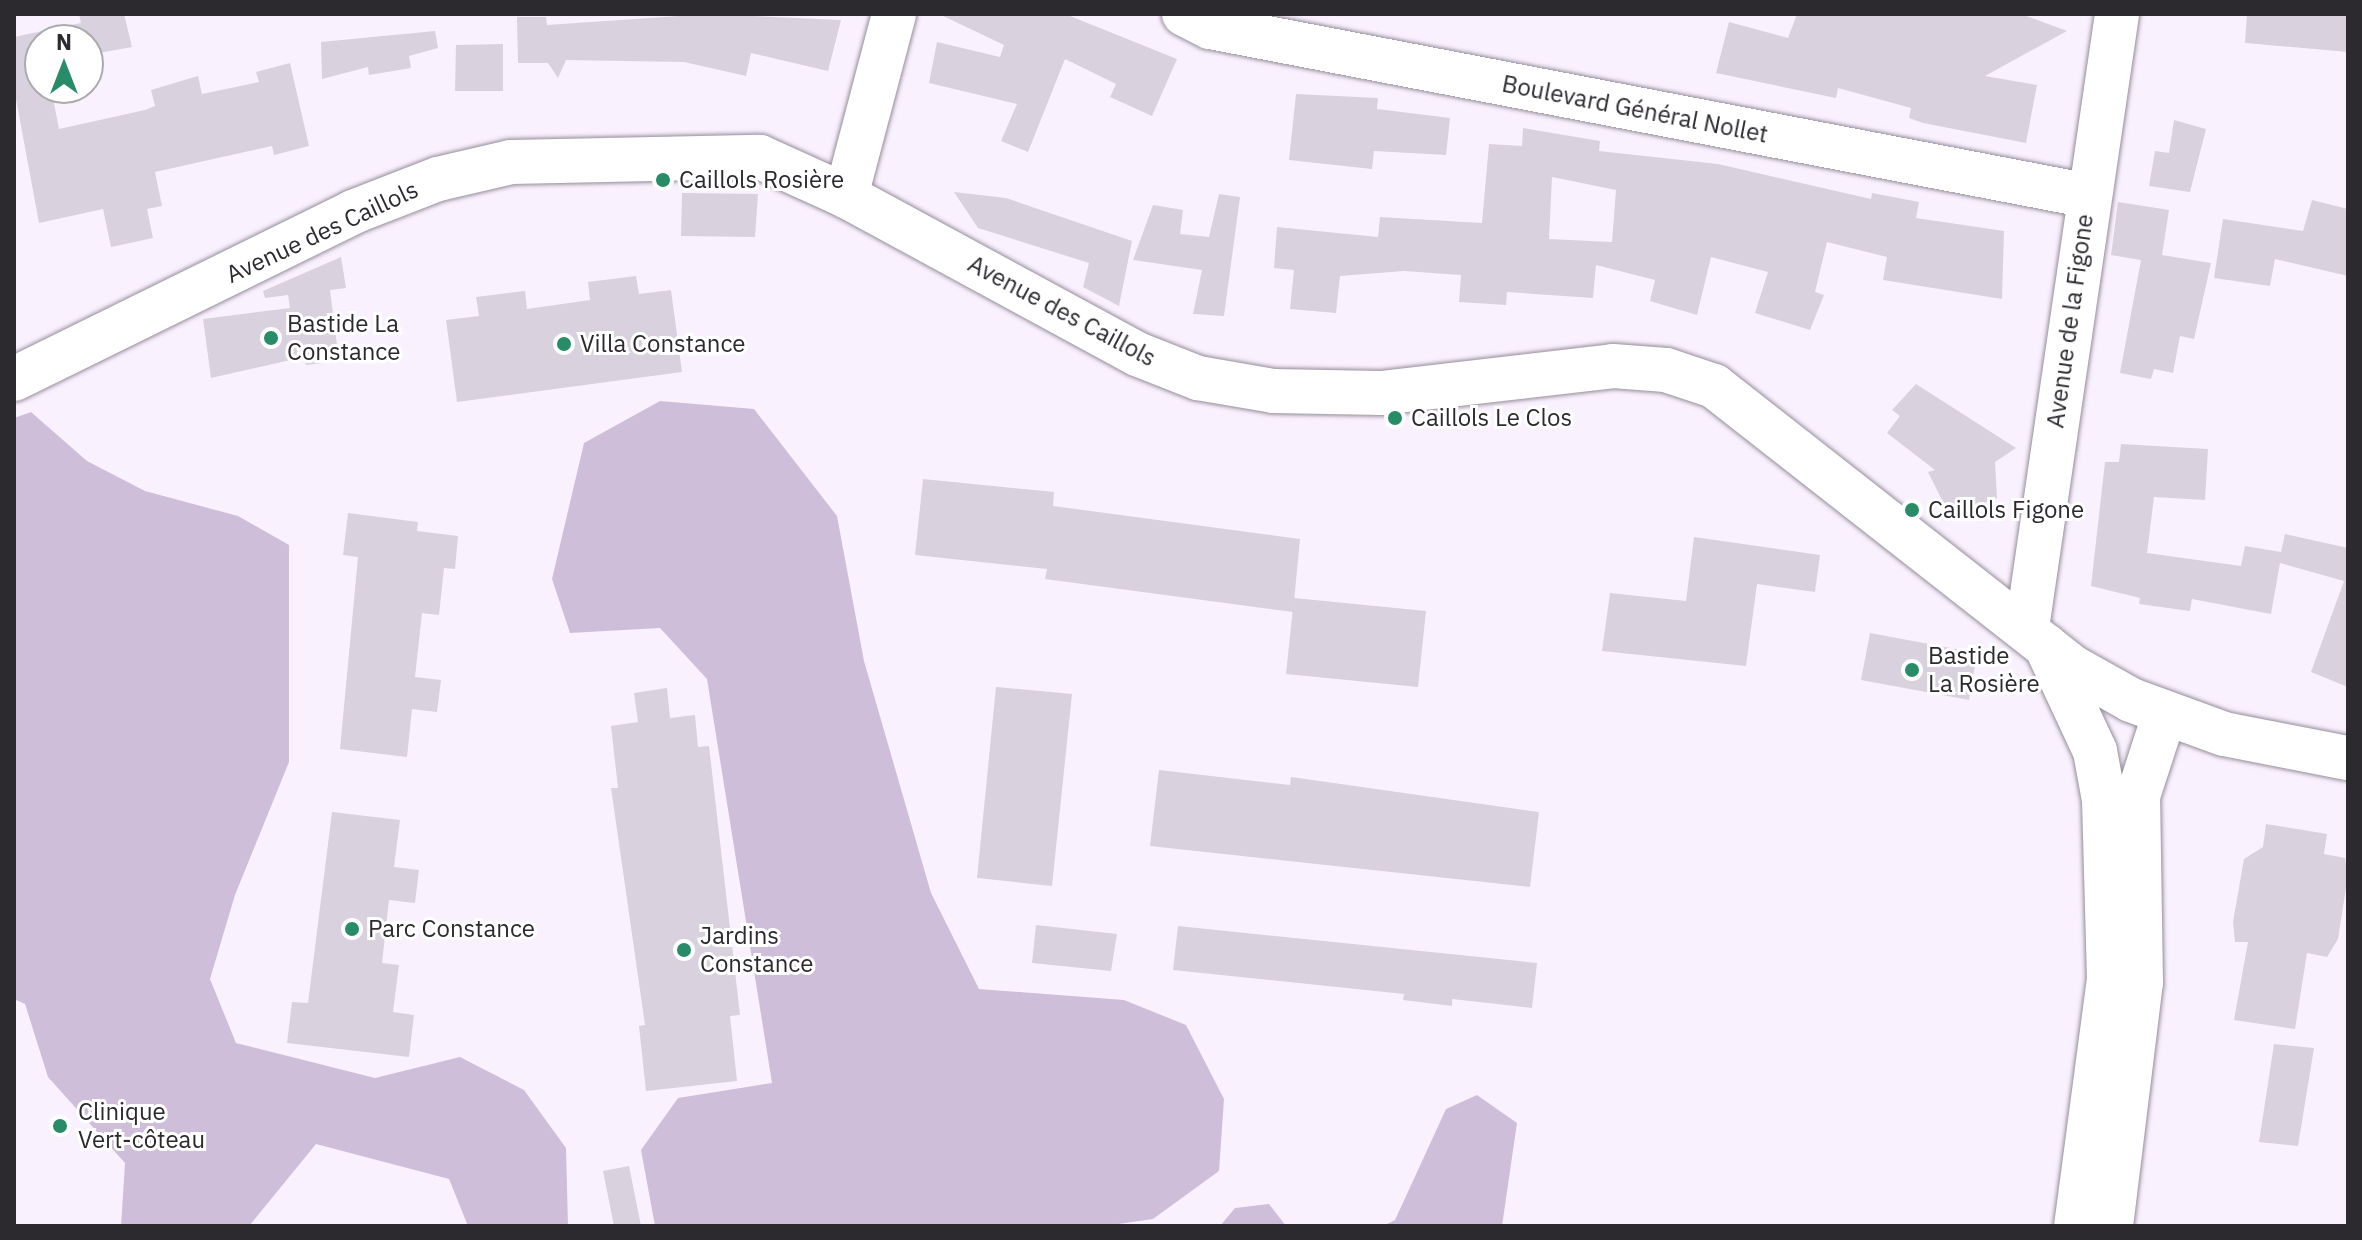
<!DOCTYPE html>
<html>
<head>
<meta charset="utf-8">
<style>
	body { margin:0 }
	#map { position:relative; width:2362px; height:1240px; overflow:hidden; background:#faf1ff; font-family:"IBM Plex Sans",sans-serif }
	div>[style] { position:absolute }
	.green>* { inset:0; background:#cfbed9 }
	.building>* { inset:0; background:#dad1de }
	.roads { filter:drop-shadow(0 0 2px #968d9a) drop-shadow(0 0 2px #968d9a) }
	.minor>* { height:44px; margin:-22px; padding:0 22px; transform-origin:22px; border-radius:22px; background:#fff }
	.dots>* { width:22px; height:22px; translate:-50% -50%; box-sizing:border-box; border:4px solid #fff; border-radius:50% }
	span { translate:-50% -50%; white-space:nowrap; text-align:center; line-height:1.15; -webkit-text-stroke:6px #fff; paint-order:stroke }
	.street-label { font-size:24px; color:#2d2a2f }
	.poi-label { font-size:24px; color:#2d2a2f }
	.left { translate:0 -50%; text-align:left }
	.frame { position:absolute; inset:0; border:16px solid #2d2a2f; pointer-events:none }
	.north { position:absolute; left:24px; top:24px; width:80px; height:80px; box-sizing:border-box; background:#fff; border:2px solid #abaaac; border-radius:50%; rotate:0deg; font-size:22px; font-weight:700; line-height:32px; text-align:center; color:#2d2a2f }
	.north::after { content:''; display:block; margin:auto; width:28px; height:36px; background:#278c67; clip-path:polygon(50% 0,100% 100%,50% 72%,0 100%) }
</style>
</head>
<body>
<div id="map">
	<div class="green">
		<div style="clip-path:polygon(660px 401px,754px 409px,837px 516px,864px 661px,931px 893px,979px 989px,1124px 1000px,1186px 1025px,1224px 1099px,1219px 1171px,1153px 1219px,1105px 1226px,655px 1226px,641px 1150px,678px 1098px,772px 1083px,707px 679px,660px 628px,570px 633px,552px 579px,584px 443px)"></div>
		<div style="clip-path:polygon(31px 412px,87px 461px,145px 491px,238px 516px,289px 545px,289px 762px,235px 895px,210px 979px,236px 1043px,375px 1078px,460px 1057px,524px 1090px,566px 1148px,568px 1226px,468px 1226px,449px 1179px,316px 1144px,249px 1226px,121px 1226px,125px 1163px,48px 1077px,25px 1004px,14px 999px,14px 418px)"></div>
		<div style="clip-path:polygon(1477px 1095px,1517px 1123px,1502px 1226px,1383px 1226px,1395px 1220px,1446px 1109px)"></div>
		<div style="clip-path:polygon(1269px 1204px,1286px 1226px,1220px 1226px,1235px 1208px)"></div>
	</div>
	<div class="building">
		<div style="clip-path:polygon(79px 14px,124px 14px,132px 47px,88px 55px,88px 40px,40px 40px,40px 88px,51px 88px,59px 129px,145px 110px,155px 106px,151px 90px,181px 81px,198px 76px,202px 94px,259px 82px,256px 72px,290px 63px,309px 146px,274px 155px,272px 146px,155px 172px,162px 206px,147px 209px,153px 238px,111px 247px,103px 209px,39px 223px,14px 88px,14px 37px,81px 23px)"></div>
		<div style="clip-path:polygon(708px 14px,841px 20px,828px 71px,751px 53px,746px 76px,684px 62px,566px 60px,558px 78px,548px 63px,518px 63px,517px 17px,546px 17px,547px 25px)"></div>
		<div style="clip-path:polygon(939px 14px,1065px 14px,1177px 59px,1152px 116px,1110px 97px,1116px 84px,1065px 59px,1028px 152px,1001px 141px,1017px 104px,929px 83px,937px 42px,1000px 57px,1004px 45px)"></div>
		<div style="clip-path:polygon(1797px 14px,2021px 14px,2067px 31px,1985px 76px,2037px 85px,2026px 143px,1923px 123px,1909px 118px,1911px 108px,1838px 88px,1836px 98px,1716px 73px,1729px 22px,1788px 38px)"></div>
		<div style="clip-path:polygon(2247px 14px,2348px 14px,2348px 52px,2245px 43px)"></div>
		<div style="clip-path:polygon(435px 31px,438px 48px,409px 56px,411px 68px,369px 75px,368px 67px,322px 79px,321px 42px)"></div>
		<div style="clip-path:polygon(503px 44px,503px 91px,455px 91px,456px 45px)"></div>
		<div style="clip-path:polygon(1296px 94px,1378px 98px,1377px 109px,1450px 118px,1446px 155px,1374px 151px,1372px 169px,1289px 160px)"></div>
		<div style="clip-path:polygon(2174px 120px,2206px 129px,2190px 192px,2149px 186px,2155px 151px,2169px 153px)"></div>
		<div style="clip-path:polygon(evenodd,1523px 128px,1600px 141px,1599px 151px,1718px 164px,1871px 199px,1872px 193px,1919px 202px,1916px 218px,2004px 231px,2002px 299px,1883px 280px,1887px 257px,1827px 242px,1815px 292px,1824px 295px,1810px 330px,1755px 313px,1768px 272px,1711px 257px,1697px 315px,1650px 301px,1655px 280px,1596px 265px,1593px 298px,1507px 292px,1506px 305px,1459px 302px,1461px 275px,1404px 271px,1340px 276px,1336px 313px,1290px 309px,1294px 270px,1274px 268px,1277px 227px,1378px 237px,1380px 217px,1482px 223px,1489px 144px,1522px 146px,1523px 128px,1552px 177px,1616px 190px,1612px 242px,1549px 239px,1552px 177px)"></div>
		<div style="clip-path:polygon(954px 192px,1006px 198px,1132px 241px,1119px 306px,1083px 287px,1089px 263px,978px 228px)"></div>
		<div style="clip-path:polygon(682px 193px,758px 194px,755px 237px,681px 236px)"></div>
		<div style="clip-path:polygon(1219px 194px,1240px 197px,1224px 316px,1193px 314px,1202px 270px,1133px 260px,1153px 205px,1183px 210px,1180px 234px,1209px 237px)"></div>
		<div style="clip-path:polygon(2312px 200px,2348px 209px,2348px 276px,2275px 259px,2270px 286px,2214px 278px,2223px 219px,2303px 231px)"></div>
		<div style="clip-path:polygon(2118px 202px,2169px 210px,2162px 255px,2211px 263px,2194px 339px,2180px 336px,2173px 373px,2154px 369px,2151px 379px,2120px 373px,2141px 260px,2111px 255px)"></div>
		<div style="clip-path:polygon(341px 257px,346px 288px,330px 290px,339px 361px,306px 365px,304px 357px,211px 378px,203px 319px,290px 308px,288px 295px,265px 298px,263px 291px)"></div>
		<div style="clip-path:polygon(636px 276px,639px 294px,671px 290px,682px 372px,457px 402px,446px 320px,479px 316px,476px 297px,525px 291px,527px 309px,590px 300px,588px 282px)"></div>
		<div style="clip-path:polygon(1916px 384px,2016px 448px,1995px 462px,1997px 498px,1957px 514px,1946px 508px,1928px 472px,1935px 470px,1887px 433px,1900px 416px,1892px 410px)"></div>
		<div style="clip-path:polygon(2121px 444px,2208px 449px,2205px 500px,2154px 497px,2147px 553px,2241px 566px,2245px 546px,2281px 552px,2285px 534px,2348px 548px,2348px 687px,2311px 672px,2344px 581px,2280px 563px,2271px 614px,2192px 599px,2190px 611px,2139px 604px,2140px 598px,2091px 586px,2105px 462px,2119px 462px)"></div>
		<div style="clip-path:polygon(923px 479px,1054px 492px,1053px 506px,1300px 539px,1293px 612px,1045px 579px,1047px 569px,915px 555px)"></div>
		<div style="clip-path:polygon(348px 513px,418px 522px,417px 531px,458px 536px,455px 569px,444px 568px,439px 615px,422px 613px,415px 677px,441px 680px,437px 712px,412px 709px,407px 757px,340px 749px,358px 557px,343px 555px)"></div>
		<div style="clip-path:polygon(1694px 537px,1820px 555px,1815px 592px,1757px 584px,1746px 666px,1602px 651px,1610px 593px,1686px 601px)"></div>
		<div style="clip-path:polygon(1294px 598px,1426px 611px,1418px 687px,1286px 674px)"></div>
		<div style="clip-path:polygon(1870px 633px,1977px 653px,1969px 700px,1861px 680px)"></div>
		<div style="clip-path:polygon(996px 687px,1072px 694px,1052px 886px,977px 878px)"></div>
		<div style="clip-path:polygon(667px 688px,670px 718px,695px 715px,698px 747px,709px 746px,740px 1015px,730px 1016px,737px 1081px,646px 1091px,639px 1026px,645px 1025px,611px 788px,618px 788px,611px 726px,638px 722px,634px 693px)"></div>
		<div style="clip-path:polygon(1159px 770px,1290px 785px,1291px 777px,1539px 812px,1530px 887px,1150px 846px)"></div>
		<div style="clip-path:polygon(332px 812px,400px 820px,394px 867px,419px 870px,415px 903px,389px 900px,382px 963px,399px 965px,393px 1012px,414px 1015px,409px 1057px,287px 1043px,292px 1002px,308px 1003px)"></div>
		<div style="clip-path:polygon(2266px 824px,2327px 834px,2324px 854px,2345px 858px,2348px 875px,2338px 939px,2327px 957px,2307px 953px,2295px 1029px,2234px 1020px,2248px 942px,2235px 942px,2233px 922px,2244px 859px,2263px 847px)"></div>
		<div style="clip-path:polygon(1036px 925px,1117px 934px,1111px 971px,1032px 963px)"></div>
		<div style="clip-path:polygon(1178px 926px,1537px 963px,1532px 1008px,1452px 999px,1452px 1006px,1403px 1000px,1404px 994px,1173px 970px)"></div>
		<div style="clip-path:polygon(2274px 1044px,2314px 1048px,2298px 1146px,2259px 1142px)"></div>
		<div style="clip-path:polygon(629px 1166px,641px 1226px,614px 1226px,603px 1171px)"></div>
	</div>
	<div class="roads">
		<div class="minor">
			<div style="left:1184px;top:14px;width:29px;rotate:27deg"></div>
			<div style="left:1210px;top:27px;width:895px;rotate:10.88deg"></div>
			<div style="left:846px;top:196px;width:188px;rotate:-75.2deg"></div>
			<div style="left:14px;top:379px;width:378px;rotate:-26.2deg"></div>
			<div style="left:353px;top:212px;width:91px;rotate:-21.2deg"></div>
			<div style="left:438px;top:179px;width:75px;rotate:-13.1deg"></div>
			<div style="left:511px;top:162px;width:249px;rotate:-1.2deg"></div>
			<div style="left:760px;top:157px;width:94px;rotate:24.4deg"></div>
			<div style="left:846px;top:196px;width:331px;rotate:28.5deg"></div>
			<div style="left:1137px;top:354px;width:66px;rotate:21.5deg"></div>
			<div style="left:1198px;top:378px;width:76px;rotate:9.8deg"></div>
			<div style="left:1273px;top:391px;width:108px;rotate:1.1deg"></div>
			<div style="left:1381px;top:393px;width:234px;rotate:-6.6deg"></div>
			<div style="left:1613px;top:366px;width:53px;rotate:4.3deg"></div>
			<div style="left:1666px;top:370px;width:51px;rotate:18.4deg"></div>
			<div style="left:1714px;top:386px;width:457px;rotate:38.1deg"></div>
			<div style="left:2074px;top:668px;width:65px;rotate:29.3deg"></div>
			<div style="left:2131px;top:700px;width:99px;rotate:20.1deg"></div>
			<div style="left:2224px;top:734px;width:126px;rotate:11deg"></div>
			<div style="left:2027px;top:628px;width:621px;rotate:-81.66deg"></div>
			<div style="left:2046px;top:646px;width:116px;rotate:65deg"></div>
			<div style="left:2095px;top:751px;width:50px;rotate:79.6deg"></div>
			<div style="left:2104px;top:800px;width:179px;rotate:88.4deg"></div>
			<div style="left:2109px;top:979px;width:249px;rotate:97.6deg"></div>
			<div style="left:2111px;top:1226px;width:245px;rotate:-83deg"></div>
			<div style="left:2141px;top:983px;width:187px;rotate:-90.9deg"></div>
			<div style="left:2138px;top:796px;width:87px;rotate:-72deg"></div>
		</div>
	</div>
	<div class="dots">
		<div style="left:663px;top:180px;background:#278c67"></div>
		<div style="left:271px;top:338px;background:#278c67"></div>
		<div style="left:564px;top:344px;background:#278c67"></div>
		<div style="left:1395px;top:418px;background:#278c67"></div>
		<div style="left:1912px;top:510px;background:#278c67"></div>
		<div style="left:1912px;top:670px;background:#278c67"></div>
		<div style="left:352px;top:929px;background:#278c67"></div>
		<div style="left:684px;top:950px;background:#278c67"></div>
		<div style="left:60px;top:1126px;background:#278c67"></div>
	</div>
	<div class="street-label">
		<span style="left:1635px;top:109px;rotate:11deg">Boulevard Général Nollet</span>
		<span style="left:322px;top:232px;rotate:-25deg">Avenue des Caillols</span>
		<span style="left:1062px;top:311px;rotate:28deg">Avenue des Caillols</span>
		<span style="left:2070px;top:321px;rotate:-82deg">Avenue de la Figone</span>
	</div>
	<div class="poi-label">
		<span class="left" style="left:679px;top:180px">Caillols Rosière</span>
		<span class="left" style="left:287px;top:338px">Bastide La<br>Constance</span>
		<span class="left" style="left:580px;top:344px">Villa Constance</span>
		<span class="left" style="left:1411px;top:418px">Caillols Le Clos</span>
		<span class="left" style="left:1928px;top:510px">Caillols Figone</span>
		<span class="left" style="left:1928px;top:670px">Bastide<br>La Rosière</span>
		<span class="left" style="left:368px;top:929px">Parc Constance</span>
		<span class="left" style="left:700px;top:950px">Jardins<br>Constance</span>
		<span class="left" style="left:78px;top:1126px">Clinique<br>Vert-côteau</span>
	</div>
	<div class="frame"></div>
	<div class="north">N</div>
</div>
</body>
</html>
